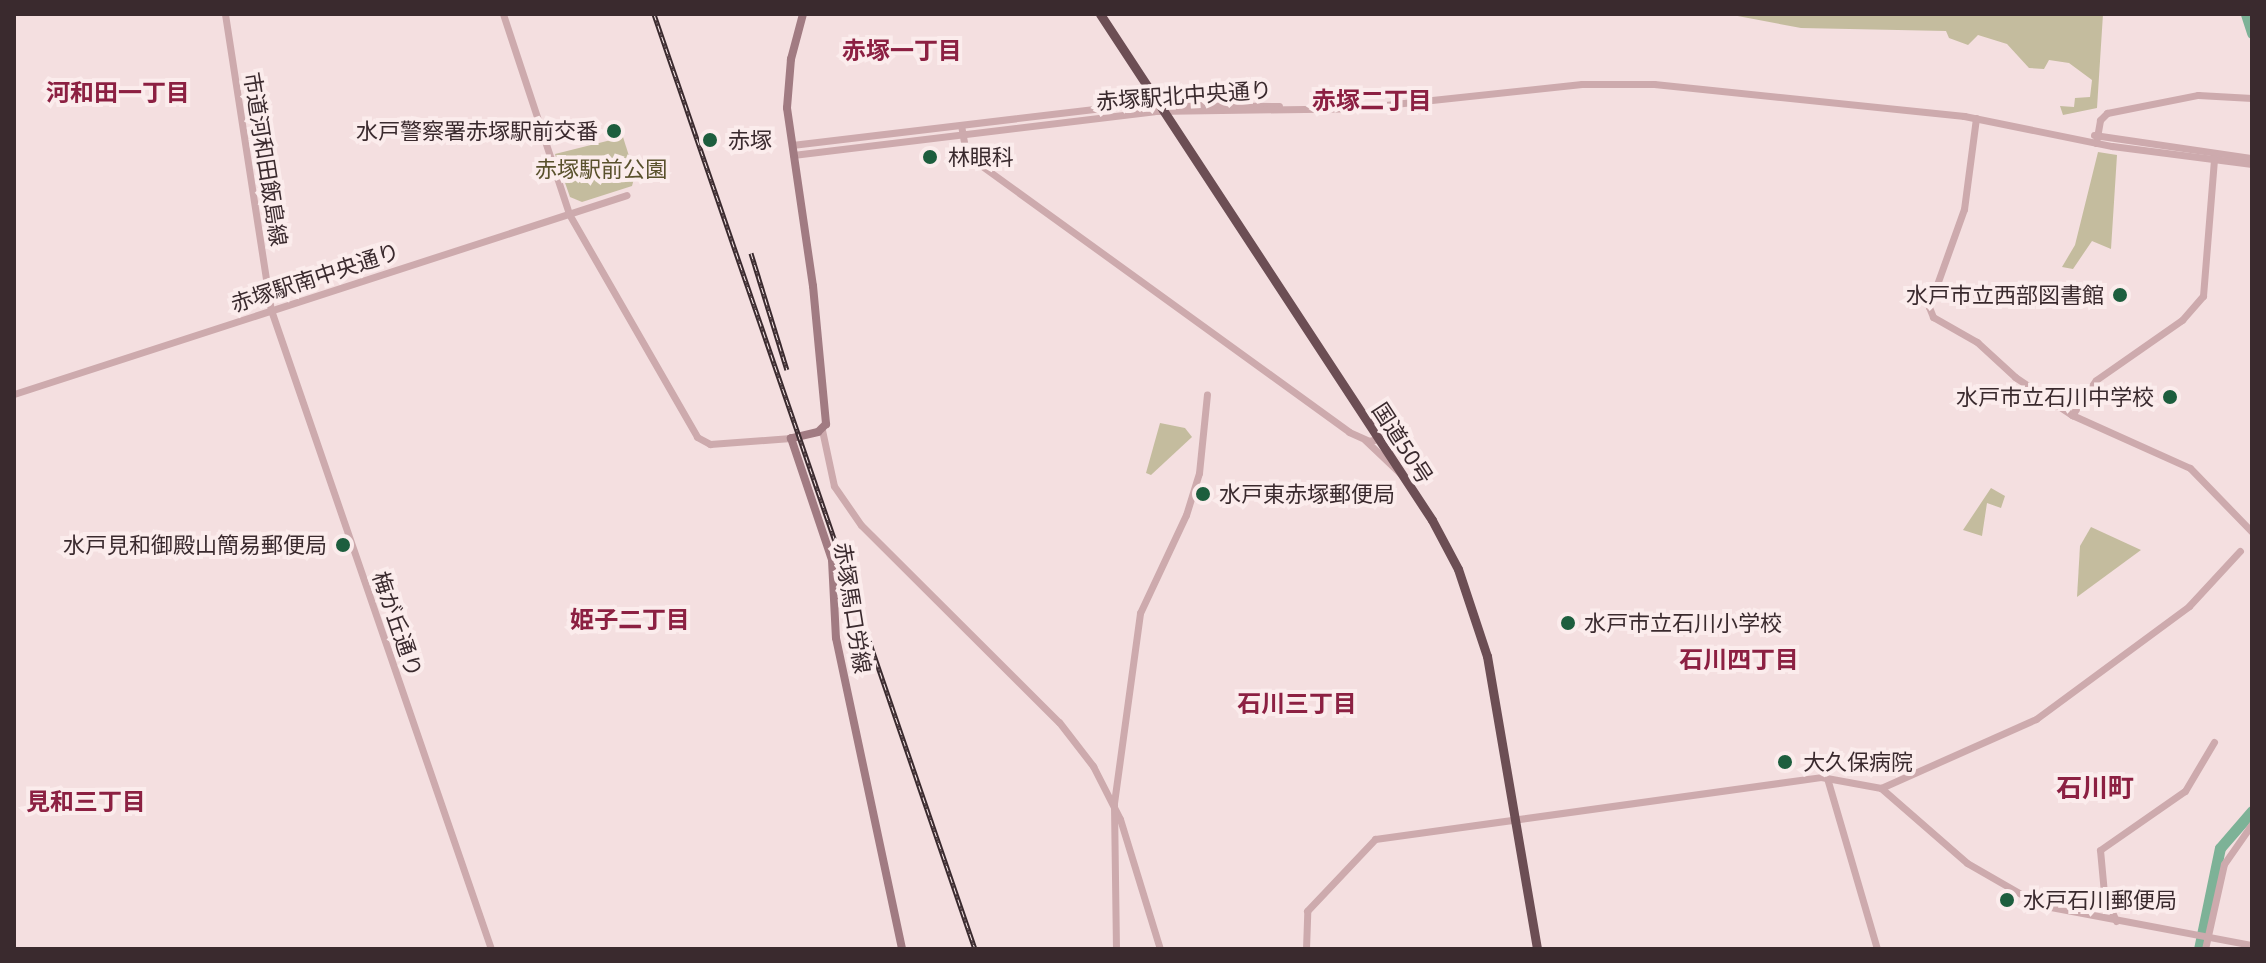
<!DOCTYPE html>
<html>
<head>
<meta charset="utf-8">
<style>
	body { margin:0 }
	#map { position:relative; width:2266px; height:963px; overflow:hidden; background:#f4dfe0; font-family:"Noto Sans","Noto Sans JP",sans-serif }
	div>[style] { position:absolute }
	.green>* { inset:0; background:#c4bc9e }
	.river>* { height:11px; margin:-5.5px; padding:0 5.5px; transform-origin:5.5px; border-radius:5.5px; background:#7db297 }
	.tertiary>* { height:7px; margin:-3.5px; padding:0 3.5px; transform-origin:3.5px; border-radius:3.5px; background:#cdaaad }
	.secondary>* { height:8px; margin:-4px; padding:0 4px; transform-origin:4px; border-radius:4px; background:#a17b82 }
	.trunk>* { height:9px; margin:-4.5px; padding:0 4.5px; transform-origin:4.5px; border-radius:4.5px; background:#6c4e54 }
	.rail>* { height:5px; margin-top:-2.5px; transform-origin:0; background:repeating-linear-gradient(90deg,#fbecec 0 6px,#3a2a2e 0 12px); box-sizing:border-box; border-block:2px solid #3a2a2e }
	.dots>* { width:22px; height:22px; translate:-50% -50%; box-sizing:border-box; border:4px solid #fbecec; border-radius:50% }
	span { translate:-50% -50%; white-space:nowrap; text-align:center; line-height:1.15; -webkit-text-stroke:8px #fbecec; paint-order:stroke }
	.street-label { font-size:22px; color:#3a2a2e }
	.poi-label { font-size:22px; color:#3a2a2e }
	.right { translate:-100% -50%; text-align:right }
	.left { translate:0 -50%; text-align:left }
	.park-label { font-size:22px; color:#59512c }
	.neighbourhood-label { font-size:24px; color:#8c2042; font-weight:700 }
	.quarter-label { font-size:26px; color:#8c2042; font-weight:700 }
	.frame { position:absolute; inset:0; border:16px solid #3a2a2e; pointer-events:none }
</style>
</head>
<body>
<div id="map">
	<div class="green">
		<div style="clip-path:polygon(1727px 14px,2103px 14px,2097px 108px,2063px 115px,2060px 106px,2074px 107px,2075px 98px,2090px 97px,2092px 80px,2069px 63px,2049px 60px,2044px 69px,2029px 68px,2007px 44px,1978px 35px,1968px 45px,1949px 38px,1946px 31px,1801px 28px)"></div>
		<div style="clip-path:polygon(623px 137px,635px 175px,632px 186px,582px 202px,570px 197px,555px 154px)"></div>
		<div style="clip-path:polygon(2098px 152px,2117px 155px,2111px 249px,2092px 241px,2073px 269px,2062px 267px,2075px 245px)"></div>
		<div style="clip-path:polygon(1160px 423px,1185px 428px,1192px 437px,1151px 475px,1146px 473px)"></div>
		<div style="clip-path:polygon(1991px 488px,2005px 496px,2001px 508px,1987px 503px,1982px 536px,1963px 530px)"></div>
		<div style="clip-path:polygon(2091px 527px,2141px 550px,2077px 597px,2080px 546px)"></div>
	</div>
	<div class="river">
		<div style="left:2246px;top:14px;width:20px;rotate:72deg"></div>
		<div style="left:2199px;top:949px;width:103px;rotate:-78.3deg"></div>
		<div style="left:2220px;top:848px;width:49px;rotate:-49.1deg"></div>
	</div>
	<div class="tertiary">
		<div style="left:225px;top:14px;width:300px;rotate:81.2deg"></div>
		<div style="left:271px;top:310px;width:676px;rotate:71deg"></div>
		<div style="left:503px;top:14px;width:211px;rotate:71.7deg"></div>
		<div style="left:569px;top:214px;width:257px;rotate:60.1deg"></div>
		<div style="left:697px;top:437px;width:15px;rotate:28deg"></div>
		<div style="left:710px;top:444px;width:81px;rotate:-4.2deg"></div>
		<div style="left:1976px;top:118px;width:92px;rotate:97.5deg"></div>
		<div style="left:1964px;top:209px;width:104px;rotate:109.7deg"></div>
		<div style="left:1929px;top:307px;width:11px;rotate:68deg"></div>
		<div style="left:1933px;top:317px;width:51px;rotate:29.6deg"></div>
		<div style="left:1977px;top:342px;width:52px;rotate:42.6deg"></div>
		<div style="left:2015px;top:377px;width:69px;rotate:33.7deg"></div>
		<div style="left:2072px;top:415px;width:129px;rotate:24.2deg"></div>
		<div style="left:2190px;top:468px;width:89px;rotate:45.9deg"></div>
		<div style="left:961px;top:125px;width:22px;rotate:80deg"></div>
		<div style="left:965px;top:147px;width:17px;rotate:54deg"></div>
		<div style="left:975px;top:161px;width:462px;rotate:35.9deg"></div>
		<div style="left:1349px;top:432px;width:22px;rotate:24deg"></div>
		<div style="left:1369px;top:441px;width:9px;rotate:-13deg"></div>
		<div style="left:2094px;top:135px;width:160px;rotate:8.3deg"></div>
		<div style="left:2096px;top:143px;width:23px;rotate:-80deg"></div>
		<div style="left:2100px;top:120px;width:10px;rotate:-45deg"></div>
		<div style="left:2107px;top:113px;width:93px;rotate:-11.2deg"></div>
		<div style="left:2198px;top:95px;width:54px;rotate:3.2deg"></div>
		<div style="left:792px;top:145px;width:345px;rotate:-6.8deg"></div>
		<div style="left:1135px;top:104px;width:144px;rotate:0.8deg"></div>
		<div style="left:793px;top:155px;width:364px;rotate:-6.9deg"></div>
		<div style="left:1154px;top:111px;width:203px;rotate:-0.8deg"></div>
		<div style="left:1357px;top:108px;width:226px;rotate:-6.1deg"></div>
		<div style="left:1582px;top:84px;width:72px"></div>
		<div style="left:1654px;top:84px;width:312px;rotate:5.9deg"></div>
		<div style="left:1964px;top:116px;width:151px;rotate:11.5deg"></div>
		<div style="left:2112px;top:146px;width:141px;rotate:7.3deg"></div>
		<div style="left:14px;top:394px;width:644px;rotate:-17.99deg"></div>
		<div style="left:2072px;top:415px;width:42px;rotate:-55.6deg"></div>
		<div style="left:2096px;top:380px;width:105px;rotate:-34.9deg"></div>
		<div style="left:2182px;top:320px;width:32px;rotate:-49deg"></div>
		<div style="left:2203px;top:296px;width:138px;rotate:-85.4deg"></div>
		<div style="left:822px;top:430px;width:57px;rotate:77.9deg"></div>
		<div style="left:834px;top:486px;width:47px;rotate:55.3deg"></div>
		<div style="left:861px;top:525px;width:279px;rotate:44.9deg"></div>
		<div style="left:1059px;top:722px;width:56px;rotate:52.3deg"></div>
		<div style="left:1093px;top:766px;width:59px;rotate:63deg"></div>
		<div style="left:1120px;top:819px;width:136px;rotate:72.9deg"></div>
		<div style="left:1365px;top:440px;width:52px;rotate:43.5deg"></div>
		<div style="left:1827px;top:778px;width:178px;rotate:73.7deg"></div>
		<div style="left:1881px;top:788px;width:170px;rotate:-24deg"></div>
		<div style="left:2036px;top:719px;width:190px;rotate:-36.4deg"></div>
		<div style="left:2189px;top:606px;width:75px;rotate:-47.2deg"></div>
		<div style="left:2116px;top:921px;width:30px;rotate:-113deg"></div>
		<div style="left:2104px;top:893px;width:43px;rotate:-95.3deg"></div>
		<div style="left:2100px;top:850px;width:103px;rotate:-34.8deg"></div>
		<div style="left:2185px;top:791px;width:57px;rotate:-59.4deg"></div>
		<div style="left:1116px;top:949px;width:146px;rotate:-90.8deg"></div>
		<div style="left:1114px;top:803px;width:192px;rotate:-82.2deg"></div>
		<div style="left:1140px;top:613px;width:108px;rotate:-64.9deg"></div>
		<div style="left:1186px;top:515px;width:44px;rotate:-72.8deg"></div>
		<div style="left:1199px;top:473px;width:79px;rotate:-84.2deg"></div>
		<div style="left:1306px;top:949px;width:38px;rotate:-88deg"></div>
		<div style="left:1307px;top:911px;width:99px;rotate:-46.6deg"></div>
		<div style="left:1375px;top:839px;width:450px;rotate:-7.9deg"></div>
		<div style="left:1821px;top:777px;width:61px;rotate:10.4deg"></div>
		<div style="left:1881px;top:788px;width:114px;rotate:41.1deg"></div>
		<div style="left:1967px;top:863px;width:84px;rotate:29.9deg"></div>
		<div style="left:2040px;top:905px;width:216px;rotate:10.7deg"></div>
		<div style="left:2205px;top:949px;width:87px;rotate:-77.4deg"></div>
		<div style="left:2224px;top:864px;width:49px;rotate:-55deg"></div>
	</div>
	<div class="secondary">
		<div style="left:803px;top:14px;width:47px;rotate:104.9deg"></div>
		<div style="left:791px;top:59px;width:49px;rotate:94.7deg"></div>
		<div style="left:787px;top:108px;width:180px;rotate:81.7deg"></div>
		<div style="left:813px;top:286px;width:139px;rotate:84.6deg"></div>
		<div style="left:826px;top:424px;width:11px;rotate:135deg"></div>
		<div style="left:818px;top:432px;width:28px;rotate:167deg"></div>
		<div style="left:791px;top:438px;width:129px;rotate:71.4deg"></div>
		<div style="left:832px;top:560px;width:78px;rotate:87.1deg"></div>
		<div style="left:836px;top:638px;width:318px;rotate:78deg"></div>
	</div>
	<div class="trunk">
		<div style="left:1100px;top:14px;width:605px;rotate:56.73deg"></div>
		<div style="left:1432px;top:520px;width:55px;rotate:62deg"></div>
		<div style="left:1458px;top:569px;width:92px;rotate:71.6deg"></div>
		<div style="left:1487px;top:656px;width:297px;rotate:80.3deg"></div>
	</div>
	<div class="rail">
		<div style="left:654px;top:14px;width:989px;rotate:71.05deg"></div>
		<div style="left:751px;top:253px;width:122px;rotate:72.9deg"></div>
	</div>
	<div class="dots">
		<div style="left:614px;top:131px;background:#1d5e3e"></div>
		<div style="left:710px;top:140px;background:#1d5e3e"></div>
		<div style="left:930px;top:157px;background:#1d5e3e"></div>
		<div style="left:2120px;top:295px;background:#1d5e3e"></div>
		<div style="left:2170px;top:397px;background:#1d5e3e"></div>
		<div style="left:1203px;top:494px;background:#1d5e3e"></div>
		<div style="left:343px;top:545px;background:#1d5e3e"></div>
		<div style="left:1568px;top:623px;background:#1d5e3e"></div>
		<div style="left:1785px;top:762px;background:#1d5e3e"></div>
		<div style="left:2007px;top:900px;background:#1d5e3e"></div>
	</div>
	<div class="street-label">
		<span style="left:1184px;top:95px;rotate:-4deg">赤塚駅北中央通り</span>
		<span style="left:266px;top:159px;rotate:81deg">市道河和田飯島線</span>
		<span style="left:315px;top:277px;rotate:-18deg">赤塚駅南中央通り</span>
		<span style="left:1403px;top:443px;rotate:57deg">国道50号</span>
		<span style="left:853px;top:608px;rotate:81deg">赤塚馬口労線</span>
		<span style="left:398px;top:624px;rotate:71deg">梅が丘通り</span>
	</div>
	<div class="poi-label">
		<span class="right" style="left:598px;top:131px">水戸警察署赤塚駅前交番</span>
		<span class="left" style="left:728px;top:140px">赤塚</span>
		<span class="left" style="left:948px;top:157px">林眼科</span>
		<span class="right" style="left:2104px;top:295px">水戸市立西部図書館</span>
		<span class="right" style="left:2154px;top:397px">水戸市立石川中学校</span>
		<span class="left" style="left:1219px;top:494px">水戸東赤塚郵便局</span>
		<span class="right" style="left:327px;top:545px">水戸見和御殿山簡易郵便局</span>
		<span class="left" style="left:1584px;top:623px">水戸市立石川小学校</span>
		<span class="left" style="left:1803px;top:762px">大久保病院</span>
		<span class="left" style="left:2023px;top:900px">水戸石川郵便局</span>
	</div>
	<div class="park-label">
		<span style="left:601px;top:169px">赤塚駅前公園</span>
	</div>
	<div class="neighbourhood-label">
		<span style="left:902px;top:50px">赤塚一丁目</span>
		<span style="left:118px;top:92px">河和田一丁目</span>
		<span style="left:1372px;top:100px">赤塚二丁目</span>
		<span style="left:630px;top:619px">姫子二丁目</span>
		<span style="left:1739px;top:659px">石川四丁目</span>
		<span style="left:1297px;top:703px">石川三丁目</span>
		<span style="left:86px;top:801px">見和三丁目</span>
	</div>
	<div class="quarter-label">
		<span style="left:2095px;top:788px">石川町</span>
	</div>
	<div class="frame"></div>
</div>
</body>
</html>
